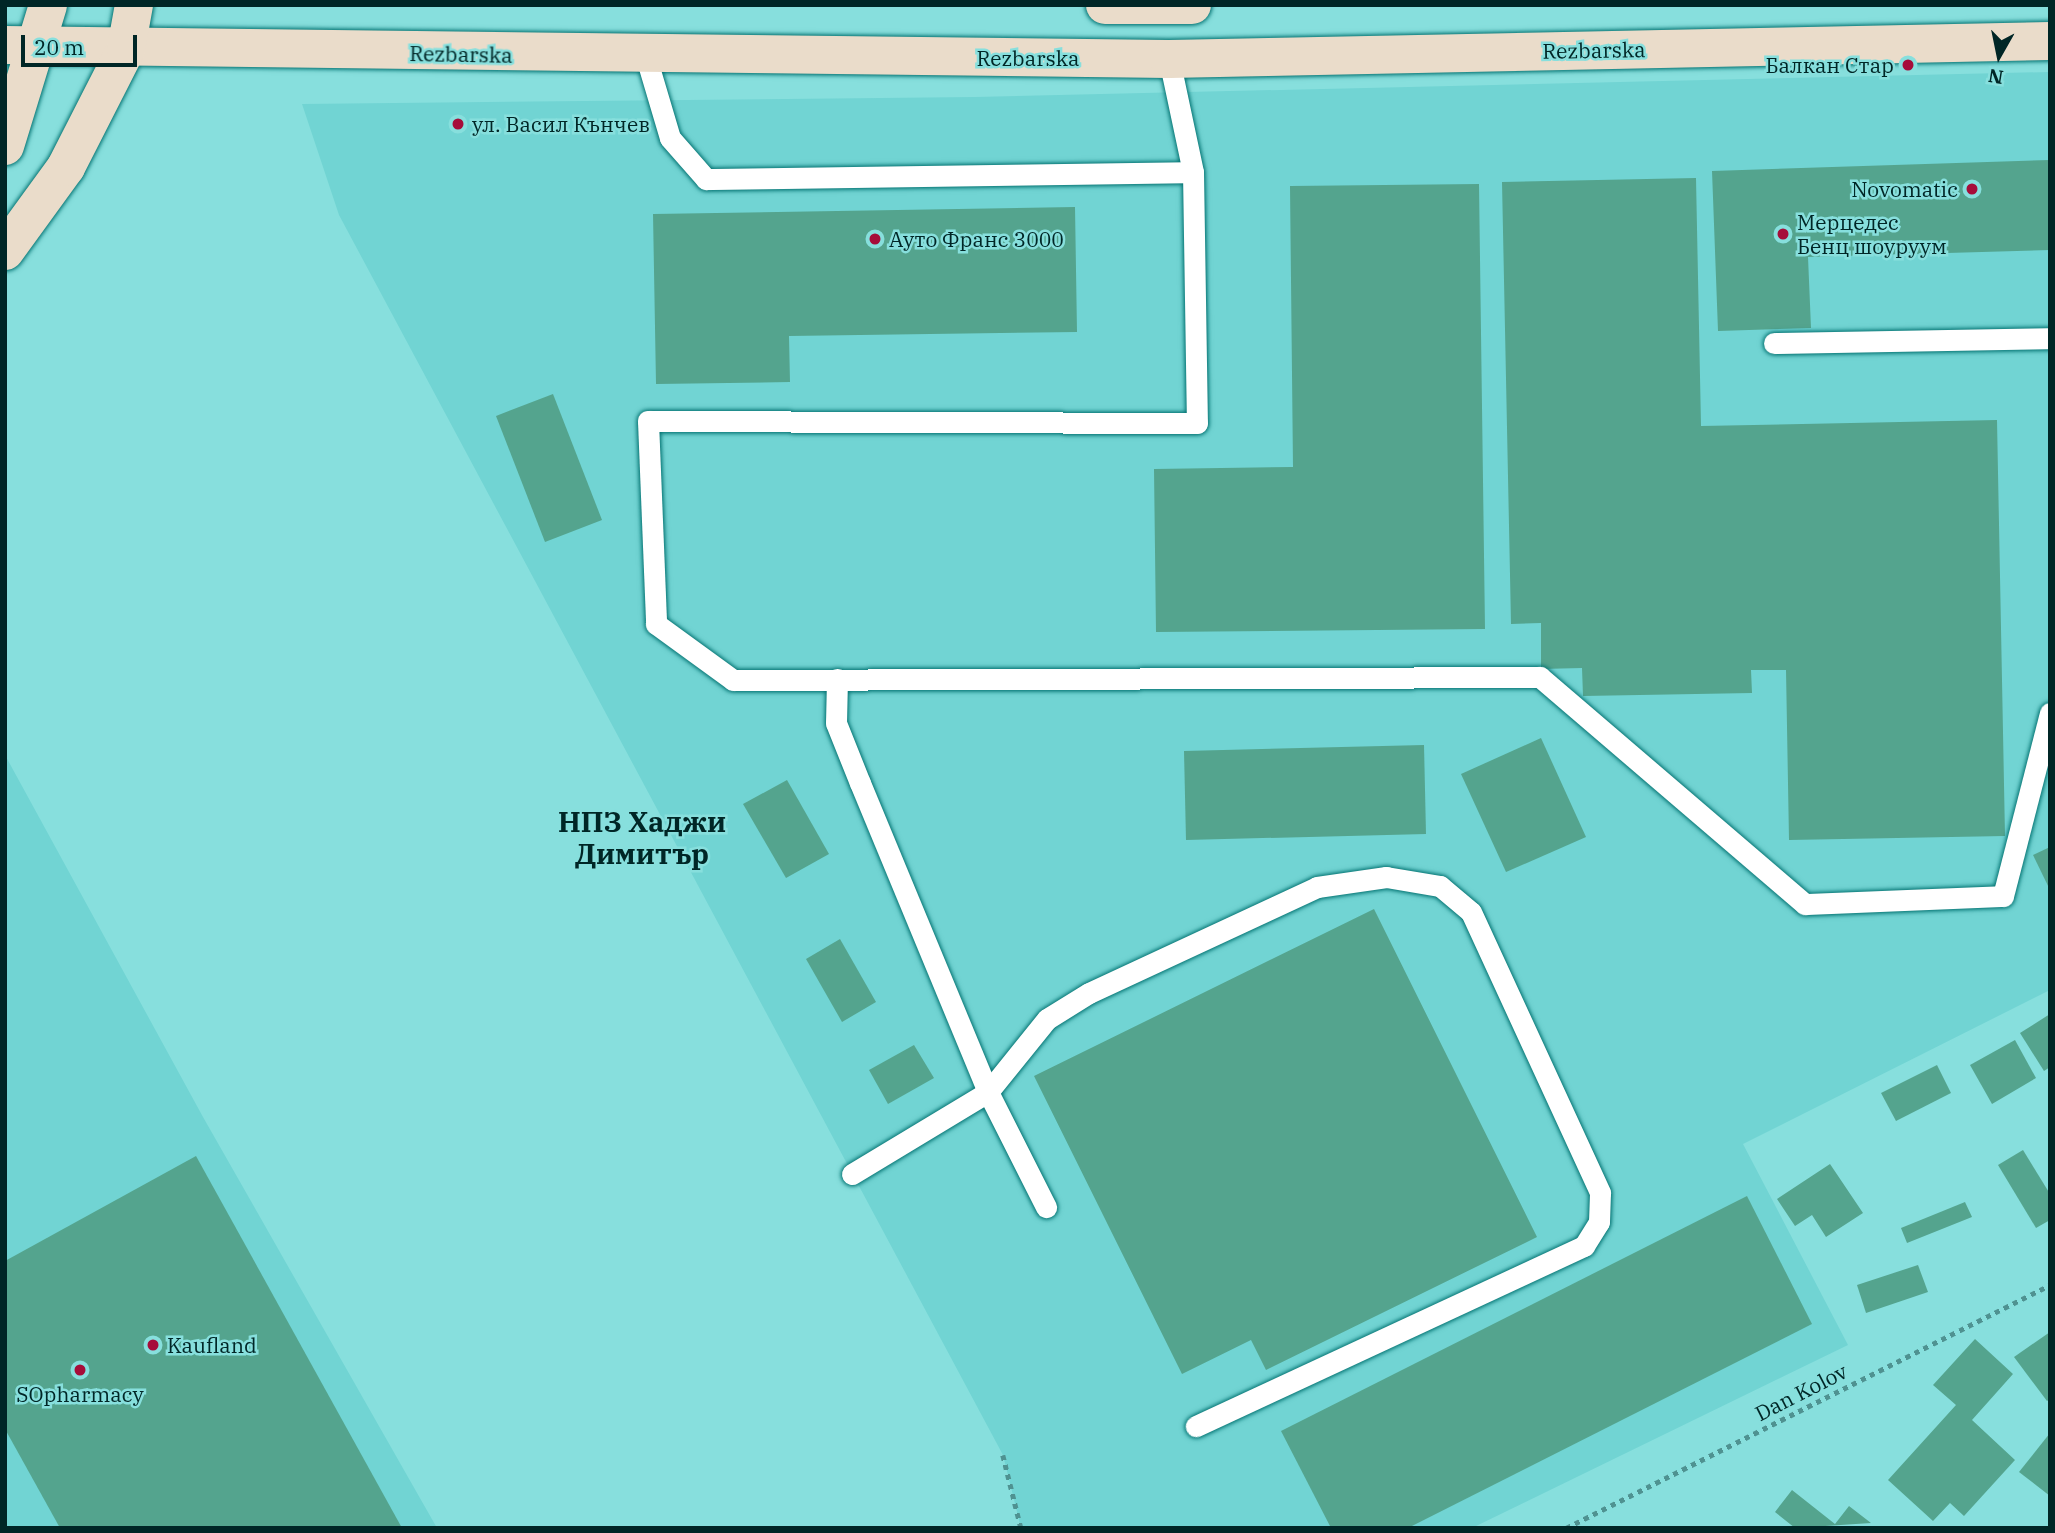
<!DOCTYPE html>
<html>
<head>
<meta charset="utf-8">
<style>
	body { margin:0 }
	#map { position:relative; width:2055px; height:1533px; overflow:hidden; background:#87dfdd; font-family:"IBM Plex Serif",serif }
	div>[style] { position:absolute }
	.built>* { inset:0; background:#71d4d3 }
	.building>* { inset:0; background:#54a48e }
	.path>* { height:4.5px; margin-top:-2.25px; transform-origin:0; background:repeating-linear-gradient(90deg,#4f9291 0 5px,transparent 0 10px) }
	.roads { filter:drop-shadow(0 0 2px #057473) drop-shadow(0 0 2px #057473) }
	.lane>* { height:21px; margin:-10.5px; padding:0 10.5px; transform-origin:10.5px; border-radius:10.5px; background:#fff }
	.secondary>* { height:38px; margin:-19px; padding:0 19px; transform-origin:19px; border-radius:19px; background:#eadcca }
	.dots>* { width:19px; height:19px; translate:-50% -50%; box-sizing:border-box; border:4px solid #87dfdd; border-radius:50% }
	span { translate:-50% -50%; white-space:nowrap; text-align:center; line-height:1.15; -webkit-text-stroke:5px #87dfdd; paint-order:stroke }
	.street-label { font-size:21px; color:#002626 }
	.poi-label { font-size:21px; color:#002626 }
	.right { translate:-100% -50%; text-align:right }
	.left { translate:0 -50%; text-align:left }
	.district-label { font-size:28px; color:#002626; font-weight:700 }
	.frame { position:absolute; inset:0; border:7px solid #002626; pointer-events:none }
	.north { position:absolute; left:1964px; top:21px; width:70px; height:70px; -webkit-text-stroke:5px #87dfdd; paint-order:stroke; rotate:189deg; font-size:19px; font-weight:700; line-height:28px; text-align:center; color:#002626 }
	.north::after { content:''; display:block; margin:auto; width:24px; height:32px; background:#002626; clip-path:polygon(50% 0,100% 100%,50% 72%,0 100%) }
	.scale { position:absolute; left:21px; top:35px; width:116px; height:32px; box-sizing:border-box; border:4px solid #002626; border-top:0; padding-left:9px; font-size:21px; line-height:24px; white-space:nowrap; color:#002626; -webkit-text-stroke:5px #87dfdd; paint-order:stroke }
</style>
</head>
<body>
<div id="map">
	<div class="built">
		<div style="clip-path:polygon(2050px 72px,2050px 990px,1743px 1144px,1848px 1345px,1472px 1528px,1021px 1528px,1003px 1455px,339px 215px,302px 104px,975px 97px)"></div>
		<div style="clip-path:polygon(5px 755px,203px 1117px,437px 1528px,5px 1528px)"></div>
	</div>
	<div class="building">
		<div style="clip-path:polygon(2050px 160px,2050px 250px,1808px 257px,1811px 328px,1718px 331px,1712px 171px)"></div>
		<div style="clip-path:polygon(1696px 178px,1701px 426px,1997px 420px,2005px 836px,1789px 840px,1786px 670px,1751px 670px,1752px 693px,1583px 696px,1582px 668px,1541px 669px,1541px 623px,1511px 624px,1502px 182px)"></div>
		<div style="clip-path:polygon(1479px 184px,1485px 629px,1156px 632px,1154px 469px,1293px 467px,1290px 186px)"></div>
		<div style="clip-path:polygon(1075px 207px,1077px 332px,789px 336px,790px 382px,656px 384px,653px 214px)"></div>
		<div style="clip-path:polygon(553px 394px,602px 520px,545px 542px,496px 416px)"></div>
		<div style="clip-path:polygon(1541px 738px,1586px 837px,1506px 872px,1461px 774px)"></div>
		<div style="clip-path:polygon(1424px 745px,1426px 834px,1186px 840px,1184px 751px)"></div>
		<div style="clip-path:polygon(787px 780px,829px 854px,786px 878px,743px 804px)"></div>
		<div style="clip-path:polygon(2050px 847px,2050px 890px,2033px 855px)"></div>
		<div style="clip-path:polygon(1374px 909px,1537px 1237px,1266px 1370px,1251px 1340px,1182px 1374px,1034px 1076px)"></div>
		<div style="clip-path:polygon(840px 939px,876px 1002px,842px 1022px,806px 959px)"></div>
		<div style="clip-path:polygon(2050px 1014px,2050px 1067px,2044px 1071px,2020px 1033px)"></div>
		<div style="clip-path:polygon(2015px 1040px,2036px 1078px,1992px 1104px,1970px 1065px)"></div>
		<div style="clip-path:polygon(914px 1045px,934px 1078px,888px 1104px,869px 1070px)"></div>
		<div style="clip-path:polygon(1937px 1065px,1951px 1093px,1896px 1121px,1881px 1093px)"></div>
		<div style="clip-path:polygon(2023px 1150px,2050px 1194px,2050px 1220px,2036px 1228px,1998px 1165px)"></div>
		<div style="clip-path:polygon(196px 1156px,402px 1528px,60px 1528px,5px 1429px,5px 1261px)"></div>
		<div style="clip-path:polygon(1830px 1164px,1863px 1213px,1826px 1237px,1812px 1215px,1795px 1226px,1777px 1199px)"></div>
		<div style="clip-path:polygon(1747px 1196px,1812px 1324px,1408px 1528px,1331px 1528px,1281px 1431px)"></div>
		<div style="clip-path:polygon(1965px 1202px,1972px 1217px,1907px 1243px,1901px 1228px)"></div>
		<div style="clip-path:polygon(1918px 1265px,1928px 1292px,1866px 1313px,1857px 1285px)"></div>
		<div style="clip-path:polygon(2050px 1332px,2050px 1399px,2047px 1401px,2014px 1357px)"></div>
		<div style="clip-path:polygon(1975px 1339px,2013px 1374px,1972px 1420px,2015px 1460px,1964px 1516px,1950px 1503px,1933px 1521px,1888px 1480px,1956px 1405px,1933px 1385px)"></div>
		<div style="clip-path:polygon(2050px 1433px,2050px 1496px,2019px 1472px)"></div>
		<div style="clip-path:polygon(1792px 1490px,1835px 1524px,1849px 1506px,1871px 1523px,1795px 1528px,1775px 1512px)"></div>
	</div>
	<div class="path">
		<div style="left:1003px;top:1455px;width:75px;rotate:76.1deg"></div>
		<div style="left:1566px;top:1528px;width:542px;rotate:-26.66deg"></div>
	</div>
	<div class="roads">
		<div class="lane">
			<div style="left:646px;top:57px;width:84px;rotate:73.5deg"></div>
			<div style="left:670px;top:138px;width:55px;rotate:48.7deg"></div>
			<div style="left:706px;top:179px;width:487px;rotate:-0.8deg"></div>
			<div style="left:1169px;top:59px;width:116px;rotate:78deg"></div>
			<div style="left:1193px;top:172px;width:251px;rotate:89.1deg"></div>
			<div style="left:1197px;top:423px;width:549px;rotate:-179.79deg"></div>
			<div style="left:648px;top:421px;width:203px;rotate:87.7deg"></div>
			<div style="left:656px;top:624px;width:95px;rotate:36deg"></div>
			<div style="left:733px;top:680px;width:807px;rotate:-0.21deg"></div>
			<div style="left:1540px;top:677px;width:349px;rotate:40.6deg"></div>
			<div style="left:1805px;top:904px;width:198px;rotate:-2.3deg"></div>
			<div style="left:2003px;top:896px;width:189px;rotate:-75.6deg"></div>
			<div style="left:1774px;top:343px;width:276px;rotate:-1deg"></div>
			<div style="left:837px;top:679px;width:44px;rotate:91.3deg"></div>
			<div style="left:836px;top:723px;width:65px;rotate:68.2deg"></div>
			<div style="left:860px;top:783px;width:334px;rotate:67.5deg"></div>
			<div style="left:988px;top:1092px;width:129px;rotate:63.2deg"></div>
			<div style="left:852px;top:1174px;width:159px;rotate:-31.1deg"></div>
			<div style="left:988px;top:1092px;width:94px;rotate:-51.1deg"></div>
			<div style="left:1047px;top:1019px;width:49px;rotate:-31.8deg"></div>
			<div style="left:1089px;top:993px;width:251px;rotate:-24.9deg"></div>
			<div style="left:1317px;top:887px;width:70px;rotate:-8.2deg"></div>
			<div style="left:1386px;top:877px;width:55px;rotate:9.5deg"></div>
			<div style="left:1440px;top:886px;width:40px;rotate:40deg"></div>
			<div style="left:1471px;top:912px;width:309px;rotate:65.3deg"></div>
			<div style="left:1600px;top:1193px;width:29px;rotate:92deg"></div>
			<div style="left:1599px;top:1222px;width:28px;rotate:122deg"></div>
			<div style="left:1584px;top:1246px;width:428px;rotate:155.1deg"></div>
		</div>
		<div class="secondary">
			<div style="left:1105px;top:5px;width:87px"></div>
			<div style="left:5px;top:45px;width:1164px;rotate:0.69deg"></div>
			<div style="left:1169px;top:59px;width:881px;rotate:-1.17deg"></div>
			<div style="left:5px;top:146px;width:147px;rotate:-73deg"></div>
			<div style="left:5px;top:251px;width:104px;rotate:-54deg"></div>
			<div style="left:66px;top:167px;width:132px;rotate:-63deg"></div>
			<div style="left:126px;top:49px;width:45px;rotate:-79.7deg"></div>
		</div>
	</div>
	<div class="dots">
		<div style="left:1908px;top:65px;background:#a60d3a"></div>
		<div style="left:458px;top:124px;background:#a60d3a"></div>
		<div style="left:1972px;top:189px;background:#a60d3a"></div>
		<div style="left:1783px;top:234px;background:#a60d3a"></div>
		<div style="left:875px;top:239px;background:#a60d3a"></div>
		<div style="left:153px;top:1345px;background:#a60d3a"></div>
		<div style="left:80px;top:1370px;background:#a60d3a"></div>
	</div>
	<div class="street-label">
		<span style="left:1594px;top:50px;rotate:-1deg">Rezbarska</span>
		<span style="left:461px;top:54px;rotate:1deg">Rezbarska</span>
		<span style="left:1028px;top:58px">Rezbarska</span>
		<span style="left:1801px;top:1392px;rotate:-27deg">Dan Kolov</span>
	</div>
	<div class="poi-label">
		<span class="right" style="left:1894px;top:65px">Балкан Стар</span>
		<span class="left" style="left:472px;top:124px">ул. Васил Кънчев</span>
		<span class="right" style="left:1958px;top:189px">Novomatic</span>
		<span class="left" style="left:1797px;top:234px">Мерцедес<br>Бенц шоуруум</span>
		<span class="left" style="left:889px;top:239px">Ауто Франс 3000</span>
		<span class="left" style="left:167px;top:1345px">Kaufland</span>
		<span style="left:80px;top:1394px">SOpharmacy</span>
	</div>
	<div class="district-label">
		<span style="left:642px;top:838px">НПЗ Хаджи<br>Димитър</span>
	</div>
	<div class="frame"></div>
	<div class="north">N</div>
	<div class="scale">20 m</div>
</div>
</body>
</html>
